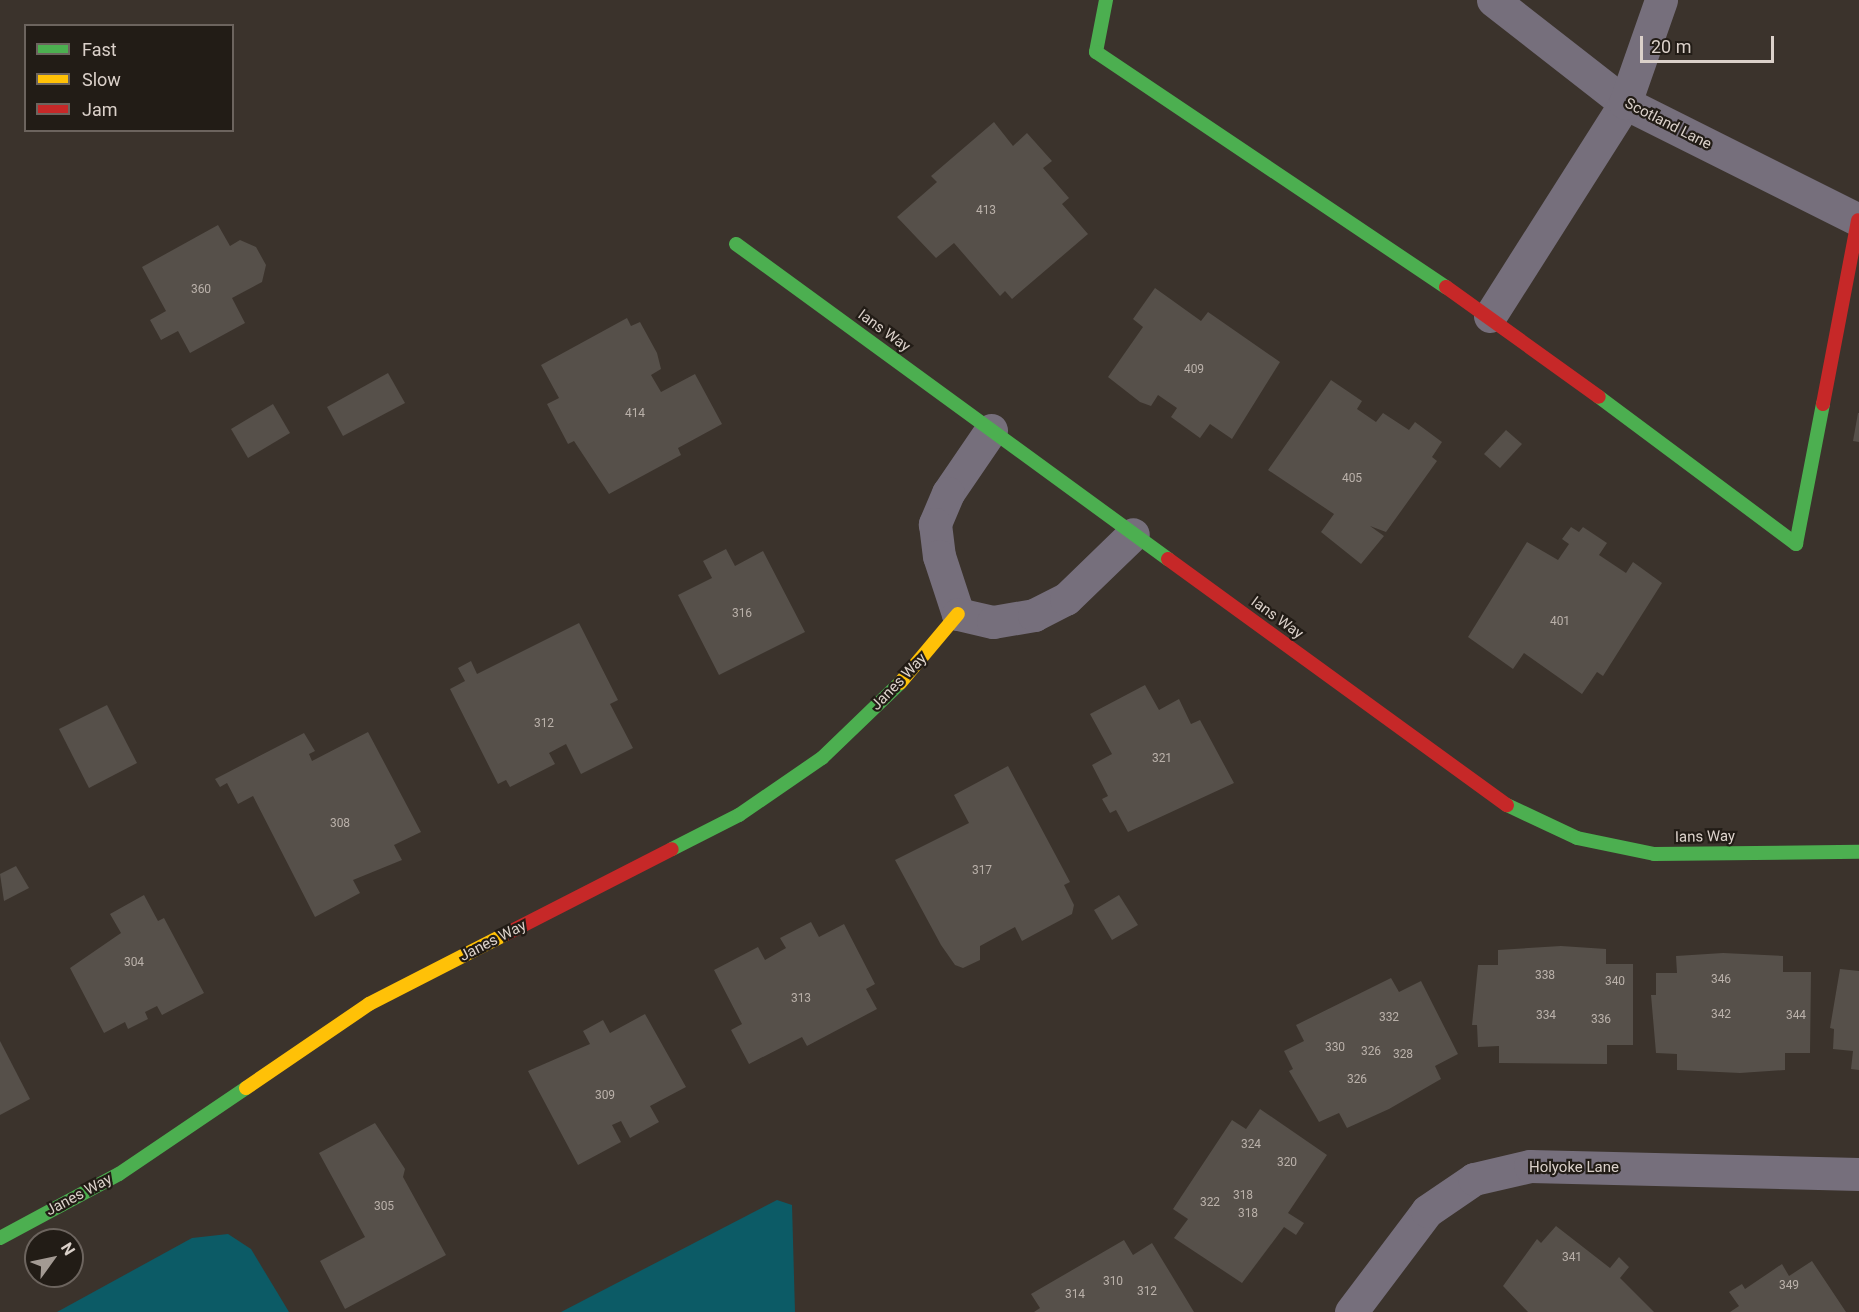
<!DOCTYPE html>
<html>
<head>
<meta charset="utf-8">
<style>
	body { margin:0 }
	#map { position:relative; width:1859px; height:1312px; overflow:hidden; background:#3b332c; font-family:Roboto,sans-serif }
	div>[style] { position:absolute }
	.water>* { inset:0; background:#0c5b66 }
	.building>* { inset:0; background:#56504a }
	.street>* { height:33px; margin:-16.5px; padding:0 16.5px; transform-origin:16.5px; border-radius:16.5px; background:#766f7c }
	.fast>* { height:14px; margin:-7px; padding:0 7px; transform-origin:7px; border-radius:7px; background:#4caf50 }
	.slow>* { height:14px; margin:-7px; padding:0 7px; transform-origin:7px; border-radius:7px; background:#ffc107 }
	.jam>* { height:14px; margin:-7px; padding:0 7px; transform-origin:7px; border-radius:7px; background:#c62828 }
	span { translate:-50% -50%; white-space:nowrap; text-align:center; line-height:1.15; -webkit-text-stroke:4.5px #221c16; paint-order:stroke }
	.number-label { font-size:12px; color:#bab1aa }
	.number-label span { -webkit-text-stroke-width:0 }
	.street-label { font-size:15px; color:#dbd1ca }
	.legend { position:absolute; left:24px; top:24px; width:210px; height:108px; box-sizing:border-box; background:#221c16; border:2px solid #6c645e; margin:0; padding:8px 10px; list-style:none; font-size:18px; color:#dbd1ca }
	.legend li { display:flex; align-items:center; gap:12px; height:30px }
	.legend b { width:30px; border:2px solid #6c645e }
	.north { position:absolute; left:24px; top:1228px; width:60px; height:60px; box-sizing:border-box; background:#221c16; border:2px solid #6c645e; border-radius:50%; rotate:57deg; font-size:16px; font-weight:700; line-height:24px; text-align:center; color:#dbd1ca }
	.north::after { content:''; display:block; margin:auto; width:21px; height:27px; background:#a39a93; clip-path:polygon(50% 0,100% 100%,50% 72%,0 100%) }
	.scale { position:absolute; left:1640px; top:36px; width:134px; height:27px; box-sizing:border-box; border:3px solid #dbd1ca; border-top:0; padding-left:8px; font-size:18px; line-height:21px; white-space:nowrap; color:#dbd1ca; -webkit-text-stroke:4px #221c16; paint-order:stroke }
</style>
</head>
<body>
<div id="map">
	<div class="water">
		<div style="clip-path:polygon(777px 1200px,792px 1205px,795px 1312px,561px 1312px)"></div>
		<div style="clip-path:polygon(228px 1234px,251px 1249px,289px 1312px,57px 1312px,192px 1238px)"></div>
	</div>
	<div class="building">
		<div style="clip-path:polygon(994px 122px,1013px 146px,1027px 133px,1052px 161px,1043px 168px,1069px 198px,1062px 204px,1088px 234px,1012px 299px,1005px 291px,1000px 296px,954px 243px,936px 258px,897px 217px,937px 182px,931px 176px)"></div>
		<div style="clip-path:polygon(218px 225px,230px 246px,240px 240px,256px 247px,266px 265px,262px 282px,232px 298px,245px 323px,190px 353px,178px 331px,161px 340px,150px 320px,166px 311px,142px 267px)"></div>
		<div style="clip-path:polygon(1155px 288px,1201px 321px,1208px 312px,1280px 362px,1232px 439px,1210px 424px,1200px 438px,1171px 417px,1177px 408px,1158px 395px,1151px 406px,1140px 402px,1108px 377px,1143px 327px,1133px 319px)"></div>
		<div style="clip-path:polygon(627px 318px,631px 326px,640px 322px,657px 353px,661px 369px,651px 375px,661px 392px,695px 374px,722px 424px,678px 448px,681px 455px,609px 494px,574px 441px,568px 444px,547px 404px,559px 398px,541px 365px)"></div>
		<div style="clip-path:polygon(388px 373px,405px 403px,343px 436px,327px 407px)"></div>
		<div style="clip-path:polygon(1331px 380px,1362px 401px,1357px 409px,1376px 422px,1383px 413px,1409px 430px,1415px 422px,1442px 442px,1432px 457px,1437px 461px,1386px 532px,1370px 526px,1384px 536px,1361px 564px,1321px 532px,1334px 514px,1268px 470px)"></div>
		<div style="clip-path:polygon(273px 404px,290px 433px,248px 458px,231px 429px)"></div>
		<div style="clip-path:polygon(1858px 413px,1859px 413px,1859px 442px,1853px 441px)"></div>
		<div style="clip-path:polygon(1506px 430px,1522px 444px,1500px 468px,1484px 454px)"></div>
		<div style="clip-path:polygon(1571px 527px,1579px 532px,1583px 527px,1607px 543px,1599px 555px,1626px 573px,1633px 562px,1662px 583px,1603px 676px,1597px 672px,1582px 694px,1524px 653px,1513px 669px,1468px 637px,1527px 542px,1558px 560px,1569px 544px,1562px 539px)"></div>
		<div style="clip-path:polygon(726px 549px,735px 566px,763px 551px,805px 632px,719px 675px,678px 595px,712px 578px,703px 561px)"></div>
		<div style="clip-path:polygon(579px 623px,618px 700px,610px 704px,633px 748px,581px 774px,566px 744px,549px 753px,555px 764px,510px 787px,506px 780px,498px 784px,450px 689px,465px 681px,458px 668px,471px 661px,477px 674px)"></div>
		<div style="clip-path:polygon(1145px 685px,1159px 710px,1179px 699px,1191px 724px,1200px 720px,1234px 783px,1128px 832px,1116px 810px,1110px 813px,1102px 799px,1108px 796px,1092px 765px,1112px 754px,1090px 714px)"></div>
		<div style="clip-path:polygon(107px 705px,137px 763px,89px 788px,59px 729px)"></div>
		<div style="clip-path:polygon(368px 732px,421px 832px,394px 845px,402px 860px,353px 880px,360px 893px,315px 917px,253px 796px,238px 804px,227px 783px,220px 787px,215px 779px,304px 733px,315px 751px,309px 754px,312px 761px)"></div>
		<div style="clip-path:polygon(1008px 766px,1070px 882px,1064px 885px,1074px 905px,1072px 914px,1022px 941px,1015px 927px,980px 946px,980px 960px,963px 968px,955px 965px,941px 945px,895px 860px,969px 823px,954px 795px)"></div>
		<div style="clip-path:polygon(16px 866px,29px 888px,4px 901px,0 874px)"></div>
		<div style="clip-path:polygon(144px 895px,158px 921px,164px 918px,204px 993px,162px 1015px,157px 1006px,145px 1012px,148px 1019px,128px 1029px,125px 1022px,104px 1033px,70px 968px,121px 933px,110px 914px)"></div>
		<div style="clip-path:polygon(1119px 895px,1138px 925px,1112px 940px,1094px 910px)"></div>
		<div style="clip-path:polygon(811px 922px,819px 937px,844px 924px,875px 984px,866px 989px,877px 1009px,807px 1046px,802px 1037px,749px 1064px,731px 1030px,742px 1024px,714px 970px,758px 947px,765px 960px,786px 948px,780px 938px)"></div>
		<div style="clip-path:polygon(1561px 946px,1606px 949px,1606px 964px,1633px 964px,1633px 1045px,1607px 1045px,1607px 1064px,1499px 1063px,1499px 1046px,1478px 1047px,1477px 1025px,1472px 1025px,1478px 965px,1498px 965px,1498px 950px)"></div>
		<div style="clip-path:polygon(1723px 953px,1783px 956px,1783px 972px,1811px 972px,1810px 1053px,1785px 1053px,1785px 1070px,1740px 1073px,1677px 1070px,1677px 1054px,1656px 1053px,1651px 995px,1656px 995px,1656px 973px,1677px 973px,1676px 956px)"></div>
		<div style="clip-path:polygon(1840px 969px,1859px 971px,1859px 1070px,1851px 1069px,1853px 1051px,1833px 1049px,1834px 1029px,1830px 1028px)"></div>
		<div style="clip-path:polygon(1391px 978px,1399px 992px,1421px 981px,1458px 1054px,1435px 1066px,1441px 1079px,1389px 1109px,1347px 1128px,1339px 1113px,1319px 1122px,1289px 1071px,1293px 1069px,1284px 1051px,1304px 1041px,1296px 1025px)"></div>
		<div style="clip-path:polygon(645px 1014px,686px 1087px,650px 1106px,659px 1122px,630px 1138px,621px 1121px,612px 1125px,621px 1142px,578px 1165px,528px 1071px,590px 1044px,583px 1031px,603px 1020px,610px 1033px)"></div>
		<div style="clip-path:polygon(0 1041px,30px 1099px,0 1115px)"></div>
		<div style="clip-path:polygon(1260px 1109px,1327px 1155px,1288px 1213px,1304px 1223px,1296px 1235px,1284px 1227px,1242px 1283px,1174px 1238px,1188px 1219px,1173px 1209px,1232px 1120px,1246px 1129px)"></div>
		<div style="clip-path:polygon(375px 1123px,405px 1169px,403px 1177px,446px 1255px,345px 1309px,320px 1261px,365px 1237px,319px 1153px)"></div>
		<div style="clip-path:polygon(1556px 1226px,1610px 1268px,1619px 1257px,1629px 1267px,1620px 1278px,1654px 1312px,1528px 1312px,1503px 1286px,1537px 1239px,1541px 1243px)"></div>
		<div style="clip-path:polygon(1124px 1240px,1133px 1255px,1152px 1243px,1194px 1312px,1034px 1312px,1040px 1308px,1031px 1294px)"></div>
		<div style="clip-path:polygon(1812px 1261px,1846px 1312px,1730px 1312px,1739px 1306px,1729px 1292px,1742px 1284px,1745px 1289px,1782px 1264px,1789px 1276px)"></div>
	</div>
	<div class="street">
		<div style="left:1493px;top:0;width:167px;rotate:38deg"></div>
		<div style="left:1625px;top:103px;width:262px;rotate:26.6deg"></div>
		<div style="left:1490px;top:316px;width:252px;rotate:-57.6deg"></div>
		<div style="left:1625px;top:103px;width:109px;rotate:-70.7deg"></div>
		<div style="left:991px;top:430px;width:76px;rotate:124.3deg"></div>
		<div style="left:948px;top:493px;width:34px;rotate:113deg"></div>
		<div style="left:935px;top:524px;width:32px;rotate:83deg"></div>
		<div style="left:939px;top:556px;width:61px;rotate:71.9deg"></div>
		<div style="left:958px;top:614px;width:36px;rotate:13deg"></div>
		<div style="left:993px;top:622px;width:42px;rotate:-9.7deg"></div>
		<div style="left:1034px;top:615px;width:36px;rotate:-27deg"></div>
		<div style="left:1066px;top:599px;width:93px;rotate:-44.1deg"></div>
		<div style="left:1351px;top:1312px;width:126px;rotate:-53deg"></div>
		<div style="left:1427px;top:1211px;width:57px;rotate:-34.2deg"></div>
		<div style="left:1474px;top:1179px;width:57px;rotate:-13.1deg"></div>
		<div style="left:1530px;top:1166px;width:329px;rotate:1.4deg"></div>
	</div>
	<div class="fast">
		<div style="left:1106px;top:0;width:53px;rotate:100.9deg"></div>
		<div style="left:1096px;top:52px;width:422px;rotate:33.9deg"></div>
		<div style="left:736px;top:244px;width:535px;rotate:36.1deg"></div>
		<div style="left:1599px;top:397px;width:246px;rotate:36.7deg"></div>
		<div style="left:1796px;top:544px;width:143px;rotate:-79.1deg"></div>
		<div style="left:1507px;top:805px;width:77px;rotate:25.2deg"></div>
		<div style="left:1577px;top:838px;width:79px;rotate:11.7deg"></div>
		<div style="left:1654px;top:854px;width:205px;rotate:-0.6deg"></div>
		<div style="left:672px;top:849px;width:75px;rotate:-26.9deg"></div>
		<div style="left:739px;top:815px;width:101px;rotate:-34.5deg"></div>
		<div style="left:822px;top:758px;width:108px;rotate:-43.9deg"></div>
		<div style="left:0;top:1238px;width:135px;rotate:-28.3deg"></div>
		<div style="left:119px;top:1174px;width:153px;rotate:-34.1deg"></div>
	</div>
	<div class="slow">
		<div style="left:900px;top:683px;width:90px;rotate:-50deg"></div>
		<div style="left:246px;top:1088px;width:149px;rotate:-34.3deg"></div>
		<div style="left:369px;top:1004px;width:154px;rotate:-27.1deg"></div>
	</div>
	<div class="jam">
		<div style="left:1446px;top:287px;width:188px;rotate:35.7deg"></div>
		<div style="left:1823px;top:404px;width:187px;rotate:-79.2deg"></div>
		<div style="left:1168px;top:559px;width:419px;rotate:36deg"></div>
		<div style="left:506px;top:934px;width:186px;rotate:-27.1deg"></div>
	</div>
	<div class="number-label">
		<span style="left:986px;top:211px">413</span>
		<span style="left:201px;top:290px">360</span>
		<span style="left:1194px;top:370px">409</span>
		<span style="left:635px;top:414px">414</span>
		<span style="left:1352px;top:479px">405</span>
		<span style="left:742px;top:614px">316</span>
		<span style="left:1560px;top:622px">401</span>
		<span style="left:544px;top:724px">312</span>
		<span style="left:1162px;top:759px">321</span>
		<span style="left:340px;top:824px">308</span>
		<span style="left:982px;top:871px">317</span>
		<span style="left:134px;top:963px">304</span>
		<span style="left:1545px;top:976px">338</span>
		<span style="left:1721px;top:980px">346</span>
		<span style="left:1615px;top:982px">340</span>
		<span style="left:801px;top:999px">313</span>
		<span style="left:1721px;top:1015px">342</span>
		<span style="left:1546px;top:1016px">334</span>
		<span style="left:1796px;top:1016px">344</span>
		<span style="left:1389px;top:1018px">332</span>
		<span style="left:1601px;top:1020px">336</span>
		<span style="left:1335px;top:1048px">330</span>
		<span style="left:1371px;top:1052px">326</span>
		<span style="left:1403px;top:1055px">328</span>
		<span style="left:1357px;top:1080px">326</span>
		<span style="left:605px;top:1096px">309</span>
		<span style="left:1251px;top:1145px">324</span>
		<span style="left:1287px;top:1163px">320</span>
		<span style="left:1243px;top:1196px">318</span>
		<span style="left:1210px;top:1203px">322</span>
		<span style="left:384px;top:1207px">305</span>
		<span style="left:1248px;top:1214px">318</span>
		<span style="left:1572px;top:1258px">341</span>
		<span style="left:1113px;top:1282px">310</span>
		<span style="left:1789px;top:1286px">349</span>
		<span style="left:1147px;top:1292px">312</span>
		<span style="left:1075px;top:1295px">314</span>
	</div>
	<div class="street-label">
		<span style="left:1668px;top:124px;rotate:27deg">Scotland Lane</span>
		<span style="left:884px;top:331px;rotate:36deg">Ians Way</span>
		<span style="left:1277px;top:618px;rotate:36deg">Ians Way</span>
		<span style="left:899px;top:682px;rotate:-46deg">Janes Way</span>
		<span style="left:1705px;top:837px;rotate:-1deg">Ians Way</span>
		<span style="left:493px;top:941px;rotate:-27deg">Janes Way</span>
		<span style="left:1574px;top:1168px">Holyoke Lane</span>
		<span style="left:79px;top:1195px;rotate:-28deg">Janes Way</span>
	</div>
	<ul class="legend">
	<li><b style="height:8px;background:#4caf50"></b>Fast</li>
	<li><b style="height:8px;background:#ffc107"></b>Slow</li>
	<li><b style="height:8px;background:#c62828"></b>Jam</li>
	</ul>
	<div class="north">N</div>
	<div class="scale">20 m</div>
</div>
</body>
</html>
